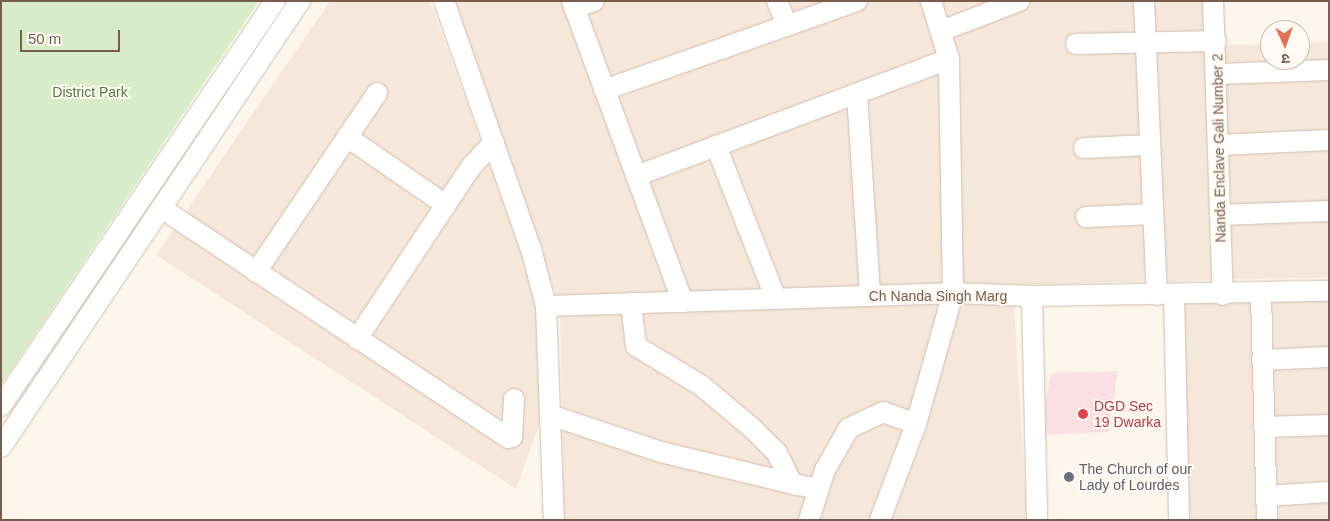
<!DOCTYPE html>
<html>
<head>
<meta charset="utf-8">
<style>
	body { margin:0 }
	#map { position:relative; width:1330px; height:521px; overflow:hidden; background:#fdf6ec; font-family:Helvetica,"Noto Sans Devanagari",sans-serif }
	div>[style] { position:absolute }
	.residential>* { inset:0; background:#f5e8da }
	.medical>* { inset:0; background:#fbdfe3 }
	.green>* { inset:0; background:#d8ecc9 }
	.roads { filter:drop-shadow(0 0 1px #d1beb0) drop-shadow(0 0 1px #d1beb0) }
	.minor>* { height:20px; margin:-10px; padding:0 10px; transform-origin:10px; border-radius:10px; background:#fff }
	.dots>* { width:14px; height:14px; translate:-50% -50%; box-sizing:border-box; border:2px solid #fffaf3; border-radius:50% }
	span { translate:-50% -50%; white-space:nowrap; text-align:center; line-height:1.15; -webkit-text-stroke:4px #fffaf3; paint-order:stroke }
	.park-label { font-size:14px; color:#537a41 }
	.street-label { font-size:14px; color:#7a5c4d }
	.health-label { font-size:14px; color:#be3a42 }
	.left { translate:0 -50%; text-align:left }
	.worship-label { font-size:14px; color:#5b616d }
	.frame { position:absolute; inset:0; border:2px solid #7a5c4d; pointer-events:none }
	.north { position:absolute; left:1260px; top:20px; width:50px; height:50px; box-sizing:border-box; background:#fffaf3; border:1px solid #cabbb1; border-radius:50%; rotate:177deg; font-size:14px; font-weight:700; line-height:20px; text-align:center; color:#7a5c4d }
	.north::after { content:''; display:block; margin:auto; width:18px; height:22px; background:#e76f51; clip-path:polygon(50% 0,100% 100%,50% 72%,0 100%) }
	.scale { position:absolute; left:20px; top:30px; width:100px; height:22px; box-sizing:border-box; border:2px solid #7a5c4d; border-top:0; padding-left:6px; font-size:15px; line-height:18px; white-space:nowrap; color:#7a5c4d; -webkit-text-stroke:4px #fffaf3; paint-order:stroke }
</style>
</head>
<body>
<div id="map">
	<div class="residential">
		<div style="clip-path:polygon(330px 1px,430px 1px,540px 303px,542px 417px,516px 489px,156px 255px)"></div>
		<div style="clip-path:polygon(449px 1px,1224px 1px,1226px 45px,1270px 44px,1270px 60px,1300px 60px,1300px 43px,1329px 41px,1329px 277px,556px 296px)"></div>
		<div style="clip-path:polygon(1329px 296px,1329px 520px,1174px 520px,1163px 302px)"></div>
		<div style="clip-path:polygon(1014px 304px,1027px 520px,564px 520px,560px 309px)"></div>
	</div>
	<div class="medical">
		<div style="clip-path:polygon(1118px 371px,1108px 432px,1039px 435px,1051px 373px)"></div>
	</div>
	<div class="green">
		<div style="clip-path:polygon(1px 1px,259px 1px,1px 385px)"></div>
	</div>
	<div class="roads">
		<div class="minor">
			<div style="left:444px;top:1px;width:263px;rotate:70.7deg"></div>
			<div style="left:531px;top:249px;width:59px;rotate:75.3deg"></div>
			<div style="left:546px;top:306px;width:214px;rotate:87.9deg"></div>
			<div style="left:572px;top:1px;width:321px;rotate:69.8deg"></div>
			<div style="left:777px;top:1px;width:27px;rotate:68deg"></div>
			<div style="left:1144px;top:1px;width:294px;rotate:87.5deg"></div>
			<div style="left:1213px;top:1px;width:294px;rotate:88.1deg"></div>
			<div style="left:574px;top:8px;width:21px;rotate:-19deg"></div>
			<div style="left:941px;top:31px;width:84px;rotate:-21deg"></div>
			<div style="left:1076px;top:44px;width:140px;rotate:-1.2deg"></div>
			<div style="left:1217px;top:74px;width:112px;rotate:-2deg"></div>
			<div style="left:604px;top:90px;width:268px;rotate:-19.4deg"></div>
			<div style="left:857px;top:93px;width:203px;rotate:86.3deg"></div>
			<div style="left:347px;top:137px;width:120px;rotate:34.5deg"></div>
			<div style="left:1219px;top:145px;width:110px;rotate:-2.6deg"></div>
			<div style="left:716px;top:146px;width:164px;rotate:68.6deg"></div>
			<div style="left:1084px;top:148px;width:66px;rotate:-2.6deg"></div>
			<div style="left:636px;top:176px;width:334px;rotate:-20.5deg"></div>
			<div style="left:161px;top:208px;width:416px;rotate:33.5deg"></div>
			<div style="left:508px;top:438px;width:4px;rotate:-14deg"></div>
			<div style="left:512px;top:437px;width:38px;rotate:-87deg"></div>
			<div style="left:1220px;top:215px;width:109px;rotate:-2.1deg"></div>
			<div style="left:1086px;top:217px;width:67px;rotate:-2.6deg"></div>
			<div style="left:256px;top:272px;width:216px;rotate:-55.9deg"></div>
			<div style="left:1261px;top:294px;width:226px;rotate:88.5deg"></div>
			<div style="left:1174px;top:295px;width:225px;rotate:88.7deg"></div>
			<div style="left:1032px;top:296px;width:224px;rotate:88.7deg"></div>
			<div style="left:631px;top:303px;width:43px;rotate:83.4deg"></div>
			<div style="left:636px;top:346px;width:77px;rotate:31.2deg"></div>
			<div style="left:702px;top:386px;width:67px;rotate:40.1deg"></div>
			<div style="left:753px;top:429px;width:34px;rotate:45deg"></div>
			<div style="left:777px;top:453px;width:34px;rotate:64deg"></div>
			<div style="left:792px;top:484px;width:27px;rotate:10deg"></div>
			<div style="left:546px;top:306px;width:407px;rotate:-1.8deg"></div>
			<div style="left:953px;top:293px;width:79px;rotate:2.2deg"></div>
			<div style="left:1032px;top:296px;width:297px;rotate:-1deg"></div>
			<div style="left:357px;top:339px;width:205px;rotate:-56.5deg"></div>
			<div style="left:470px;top:168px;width:35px;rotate:-47deg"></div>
			<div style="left:1262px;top:360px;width:67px;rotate:-2.6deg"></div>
			<div style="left:1px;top:406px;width:489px;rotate:-55.9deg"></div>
			<div style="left:553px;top:416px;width:114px;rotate:18.4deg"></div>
			<div style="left:661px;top:452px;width:141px;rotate:13.5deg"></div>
			<div style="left:1264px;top:427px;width:65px;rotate:-1.8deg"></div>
			<div style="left:1px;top:447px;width:537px;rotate:-56.16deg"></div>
			<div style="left:1266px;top:496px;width:63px;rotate:-3.6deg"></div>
			<div style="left:809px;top:520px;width:52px;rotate:-72.3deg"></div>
			<div style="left:825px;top:470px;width:48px;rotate:-60.3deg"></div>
			<div style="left:849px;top:428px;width:38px;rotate:-25deg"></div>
			<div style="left:883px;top:412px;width:35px;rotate:20deg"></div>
			<div style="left:880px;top:520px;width:103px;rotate:-69.4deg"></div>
			<div style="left:916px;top:424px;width:136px;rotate:-74.2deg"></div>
			<div style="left:953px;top:293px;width:234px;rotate:-91deg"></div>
			<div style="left:949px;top:59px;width:61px;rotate:-107.2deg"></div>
		</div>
	</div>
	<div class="dots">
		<div style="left:1083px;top:414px;background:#e0444e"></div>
		<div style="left:1069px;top:477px;background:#6b7280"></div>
	</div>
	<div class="park-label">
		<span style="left:90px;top:92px">District Park</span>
	</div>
	<div class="street-label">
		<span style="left:1219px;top:148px;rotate:-91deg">Nanda Enclave Gali Number 2</span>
		<span style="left:938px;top:296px">Ch Nanda Singh Marg</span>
	</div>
	<div class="health-label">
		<span class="left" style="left:1094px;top:414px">DGD Sec<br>19 Dwarka</span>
	</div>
	<div class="worship-label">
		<span class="left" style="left:1079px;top:477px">The Church of our<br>Lady of Lourdes</span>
	</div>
	<div class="frame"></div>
	<div class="north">उ</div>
	<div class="scale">50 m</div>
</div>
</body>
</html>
